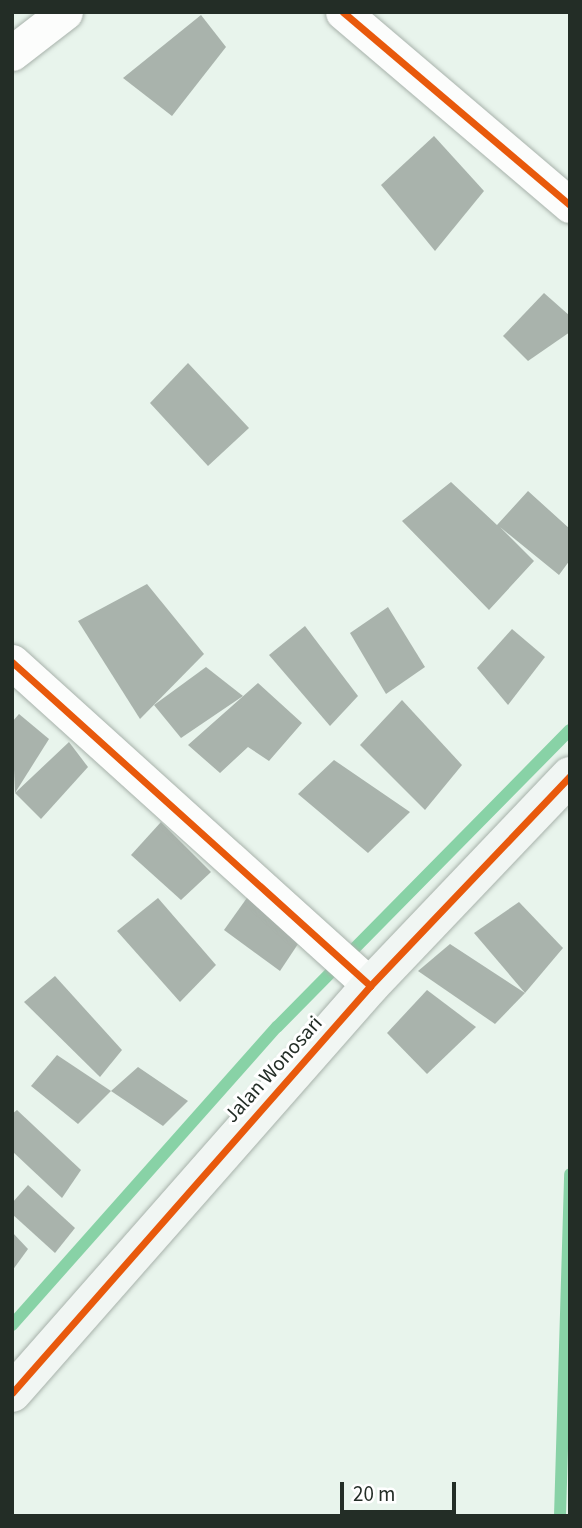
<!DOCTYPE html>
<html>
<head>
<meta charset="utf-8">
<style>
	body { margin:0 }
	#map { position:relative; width:582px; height:1528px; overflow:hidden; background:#e8f4ec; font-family:"Source Sans 3",sans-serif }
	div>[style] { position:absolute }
	.stream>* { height:12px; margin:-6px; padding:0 6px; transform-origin:6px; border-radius:6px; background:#88d2a6 }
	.building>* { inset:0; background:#a9b3ac }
	.roads { filter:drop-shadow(0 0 2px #a8b2ab) drop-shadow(0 0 2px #a8b2ab) }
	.street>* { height:35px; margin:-17.5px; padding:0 17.5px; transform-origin:17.5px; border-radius:17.5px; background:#fcfdfc }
	.secondary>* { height:38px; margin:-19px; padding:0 19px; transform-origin:19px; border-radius:19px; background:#f1f6f3 }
	.cycleway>* { height:7px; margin:-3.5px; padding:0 3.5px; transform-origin:3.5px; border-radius:3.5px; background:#e8590c }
	span { translate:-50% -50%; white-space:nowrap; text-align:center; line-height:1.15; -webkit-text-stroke:6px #fff; paint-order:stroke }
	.street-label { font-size:21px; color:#232d26 }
	.frame { position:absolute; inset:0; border:14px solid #232d26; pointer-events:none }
	.scale { position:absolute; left:340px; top:1482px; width:116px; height:32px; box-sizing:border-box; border:4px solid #232d26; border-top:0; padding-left:9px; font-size:21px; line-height:24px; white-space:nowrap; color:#232d26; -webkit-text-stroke:5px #fff; paint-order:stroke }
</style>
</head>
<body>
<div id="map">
	<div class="stream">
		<div style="left:12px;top:1325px;width:399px;rotate:-48.4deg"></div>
		<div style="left:277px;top:1027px;width:417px;rotate:-45.4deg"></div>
		<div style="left:560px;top:1516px;width:342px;rotate:-88.3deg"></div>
	</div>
	<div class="building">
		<div style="clip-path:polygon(201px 15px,226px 47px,172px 116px,123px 78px)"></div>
		<div style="clip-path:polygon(434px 136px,484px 191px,435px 251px,381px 185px)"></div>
		<div style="clip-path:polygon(544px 293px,570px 316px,570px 332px,528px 361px,503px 336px)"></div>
		<div style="clip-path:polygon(188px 363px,249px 428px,208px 466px,150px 403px)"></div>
		<div style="clip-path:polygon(451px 482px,497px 525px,528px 491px,570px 529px,570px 560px,559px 575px,500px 527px,534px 561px,489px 610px,402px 521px)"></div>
		<div style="clip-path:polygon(147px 584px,204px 654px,140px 719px,78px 621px)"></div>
		<div style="clip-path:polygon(388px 607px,425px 667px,386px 694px,350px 633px)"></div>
		<div style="clip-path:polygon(305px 626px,358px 696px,330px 726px,269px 655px)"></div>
		<div style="clip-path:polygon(512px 629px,545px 657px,508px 705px,477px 668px)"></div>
		<div style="clip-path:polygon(206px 667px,243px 696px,181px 738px,154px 705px)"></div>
		<div style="clip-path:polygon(258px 683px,302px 723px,269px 761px,248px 747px,220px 773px,188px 745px)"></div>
		<div style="clip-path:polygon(402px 700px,462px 765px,425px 810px,360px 745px)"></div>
		<div style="clip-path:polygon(19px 714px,49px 739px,15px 793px,12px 722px)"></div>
		<div style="clip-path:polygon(69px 742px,88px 767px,41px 819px,15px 793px)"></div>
		<div style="clip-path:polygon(334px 760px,410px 812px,368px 853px,298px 794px)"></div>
		<div style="clip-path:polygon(161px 822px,211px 872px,181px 900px,131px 855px)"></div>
		<div style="clip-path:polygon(249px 895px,300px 941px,280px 971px,224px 930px)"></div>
		<div style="clip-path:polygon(158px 898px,216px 965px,180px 1002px,117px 931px)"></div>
		<div style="clip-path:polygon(519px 902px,563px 948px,525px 993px,474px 933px)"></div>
		<div style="clip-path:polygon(450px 944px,525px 993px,495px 1024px,418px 971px)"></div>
		<div style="clip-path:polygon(55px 976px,122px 1050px,100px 1077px,24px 1002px)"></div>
		<div style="clip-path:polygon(427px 990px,476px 1027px,427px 1074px,387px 1033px)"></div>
		<div style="clip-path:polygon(57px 1055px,111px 1091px,78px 1124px,31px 1086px)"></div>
		<div style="clip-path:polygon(138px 1067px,188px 1101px,163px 1126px,111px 1091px)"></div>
		<div style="clip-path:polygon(17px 1110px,81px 1170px,62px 1198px,12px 1151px,12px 1114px)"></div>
		<div style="clip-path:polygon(28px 1185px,75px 1228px,55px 1253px,12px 1214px,12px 1203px)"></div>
		<div style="clip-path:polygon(12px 1232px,28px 1249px,12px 1271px)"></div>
	</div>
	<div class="roads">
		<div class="street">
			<div style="left:343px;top:12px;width:298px;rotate:40.4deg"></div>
			<div style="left:12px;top:53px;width:67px;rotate:-37.7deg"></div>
			<div style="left:12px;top:662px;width:483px;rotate:42.1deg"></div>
		</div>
		<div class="secondary">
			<div style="left:12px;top:1393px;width:542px;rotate:-48.66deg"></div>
			<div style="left:370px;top:986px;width:290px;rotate:-46.4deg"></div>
		</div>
	</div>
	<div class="cycleway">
		<div style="left:343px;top:12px;width:298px;rotate:40.4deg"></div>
		<div style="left:12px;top:662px;width:483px;rotate:42.1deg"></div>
		<div style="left:12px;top:1393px;width:542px;rotate:-48.66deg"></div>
		<div style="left:370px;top:986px;width:290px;rotate:-46.4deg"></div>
	</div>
	<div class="street-label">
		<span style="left:273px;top:1069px;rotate:-48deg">Jalan Wonosari</span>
	</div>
	<div class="frame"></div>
	<div class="scale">20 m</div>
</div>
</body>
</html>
